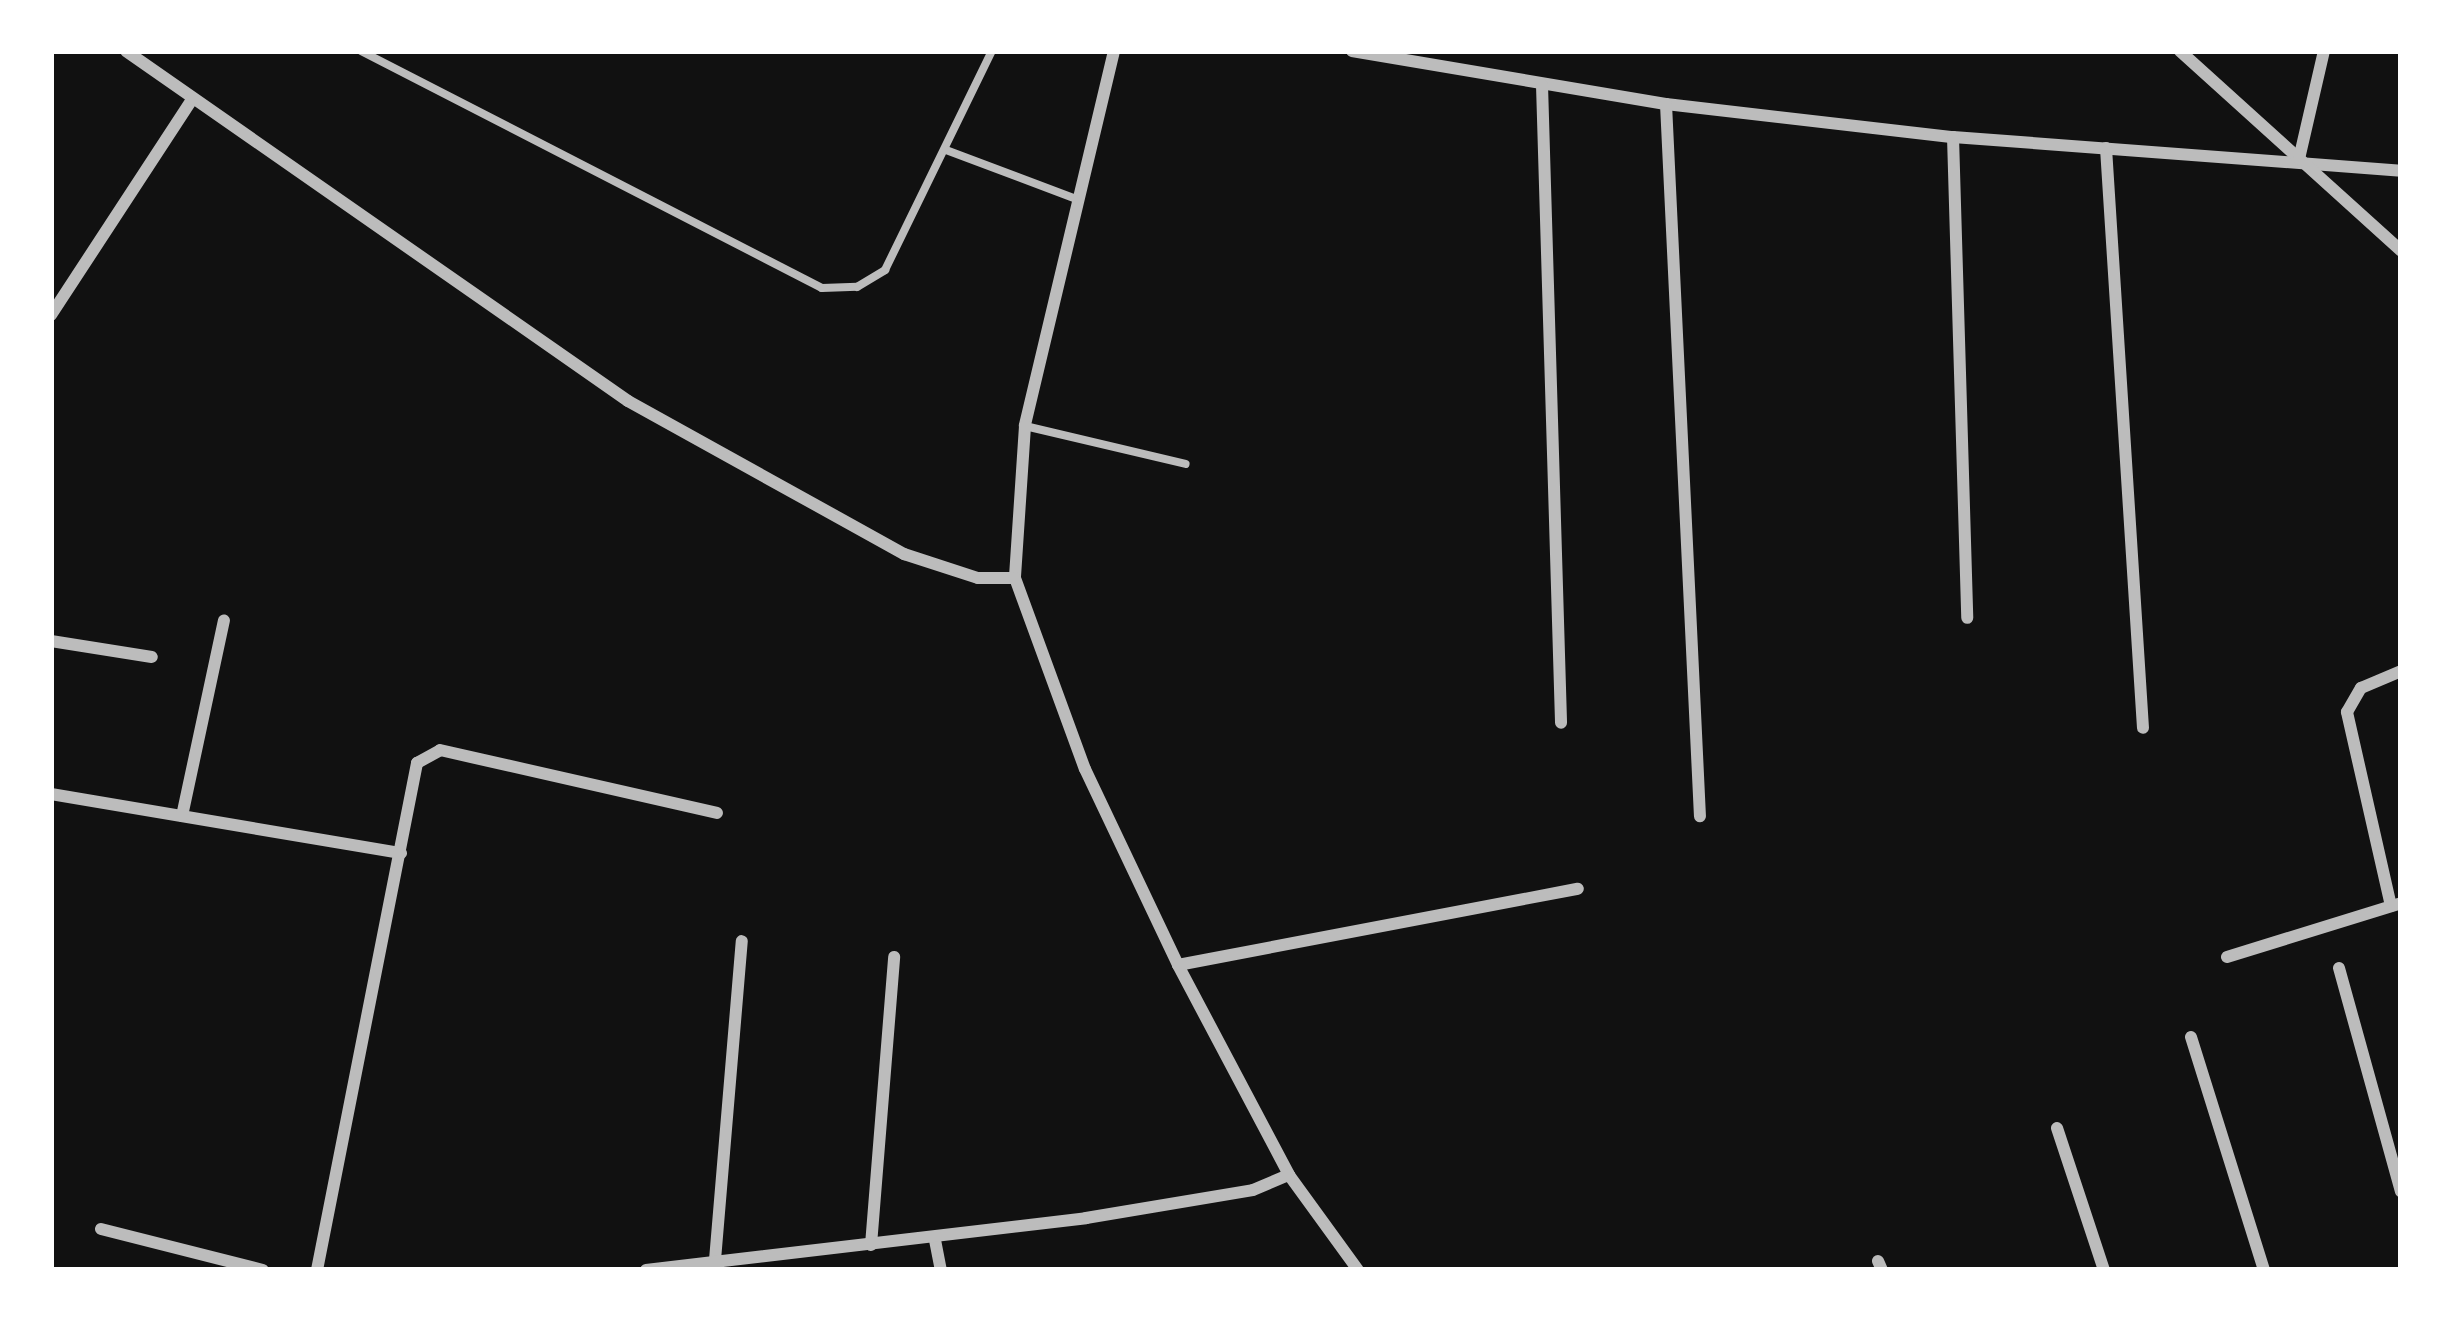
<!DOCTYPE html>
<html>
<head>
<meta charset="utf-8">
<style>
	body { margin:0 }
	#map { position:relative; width:2452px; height:1321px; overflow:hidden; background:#111; font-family:Jost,sans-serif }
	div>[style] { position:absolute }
	.service>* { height:8px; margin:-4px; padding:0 4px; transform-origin:4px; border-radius:4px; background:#bcbcbc }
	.minor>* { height:12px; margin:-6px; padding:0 6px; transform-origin:6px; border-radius:6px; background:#bcbcbc }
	span { translate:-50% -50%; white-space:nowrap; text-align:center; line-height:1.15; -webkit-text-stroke:12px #fff; paint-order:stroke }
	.frame { position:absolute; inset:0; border:54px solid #fff; pointer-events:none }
</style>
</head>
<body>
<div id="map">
	<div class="service">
		<div style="left:361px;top:51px;width:518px;rotate:27.21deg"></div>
		<div style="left:822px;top:288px;width:35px;rotate:-2deg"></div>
		<div style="left:857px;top:287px;width:33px;rotate:-31deg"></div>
		<div style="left:885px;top:270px;width:244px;rotate:-64deg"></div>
		<div style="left:946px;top:150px;width:142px;rotate:20.6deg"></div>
		<div style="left:1025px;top:426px;width:165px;rotate:13.3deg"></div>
	</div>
	<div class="minor">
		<div style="left:126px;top:51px;width:612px;rotate:34.88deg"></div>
		<div style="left:628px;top:401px;width:316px;rotate:29deg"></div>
		<div style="left:904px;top:554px;width:78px;rotate:18deg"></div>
		<div style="left:978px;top:578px;width:37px"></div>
		<div style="left:1114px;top:51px;width:385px;rotate:103.4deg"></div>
		<div style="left:1025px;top:426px;width:152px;rotate:93.8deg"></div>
		<div style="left:1015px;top:578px;width:203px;rotate:69.9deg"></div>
		<div style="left:1085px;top:769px;width:217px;rotate:64.6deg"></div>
		<div style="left:1178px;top:965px;width:238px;rotate:62.1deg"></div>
		<div style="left:1289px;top:1175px;width:117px;rotate:54deg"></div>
		<div style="left:1352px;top:51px;width:318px;rotate:9.6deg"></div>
		<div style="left:1666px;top:104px;width:289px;rotate:6.6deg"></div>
		<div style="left:1953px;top:137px;width:449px;rotate:4.3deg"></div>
		<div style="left:2180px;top:51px;width:298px;rotate:42.1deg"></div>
		<div style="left:1542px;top:85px;width:638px;rotate:88.29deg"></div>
		<div style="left:1666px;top:104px;width:713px;rotate:87.27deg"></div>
		<div style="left:1953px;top:137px;width:481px;rotate:88.3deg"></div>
		<div style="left:2106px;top:148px;width:581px;rotate:86.35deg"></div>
		<div style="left:2299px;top:159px;width:111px;rotate:-77deg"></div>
		<div style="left:51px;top:315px;width:259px;rotate:-56.8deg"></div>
		<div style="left:51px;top:641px;width:102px;rotate:9deg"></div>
		<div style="left:51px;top:794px;width:355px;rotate:9.6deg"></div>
		<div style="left:182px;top:816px;width:200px;rotate:-77.9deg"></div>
		<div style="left:2391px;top:906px;width:199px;rotate:-102.8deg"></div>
		<div style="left:2347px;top:712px;width:28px;rotate:-60deg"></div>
		<div style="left:2361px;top:688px;width:43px;rotate:-23deg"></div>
		<div style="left:2227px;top:957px;width:182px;rotate:-17.2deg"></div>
		<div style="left:1178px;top:965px;width:407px;rotate:-10.8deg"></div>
		<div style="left:2339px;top:968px;width:232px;rotate:74.5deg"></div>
		<div style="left:2191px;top:1037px;width:244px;rotate:72.6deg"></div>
		<div style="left:2057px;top:1128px;width:150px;rotate:71.7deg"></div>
		<div style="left:101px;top:1229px;width:167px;rotate:14.2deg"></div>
		<div style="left:935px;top:1240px;width:31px;rotate:79deg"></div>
		<div style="left:871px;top:1245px;width:289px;rotate:-85.4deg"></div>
		<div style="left:715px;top:1260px;width:320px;rotate:-85.2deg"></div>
		<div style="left:1878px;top:1261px;width:10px;rotate:66deg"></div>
		<div style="left:317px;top:1270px;width:517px;rotate:-78.84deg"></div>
		<div style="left:417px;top:763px;width:26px;rotate:-29deg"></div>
		<div style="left:440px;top:750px;width:284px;rotate:12.8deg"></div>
		<div style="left:646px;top:1270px;width:443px;rotate:-6.7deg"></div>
		<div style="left:1086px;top:1218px;width:169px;rotate:-9.5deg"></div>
		<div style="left:1253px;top:1190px;width:39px;rotate:-23deg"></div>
	</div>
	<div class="frame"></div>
</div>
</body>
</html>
